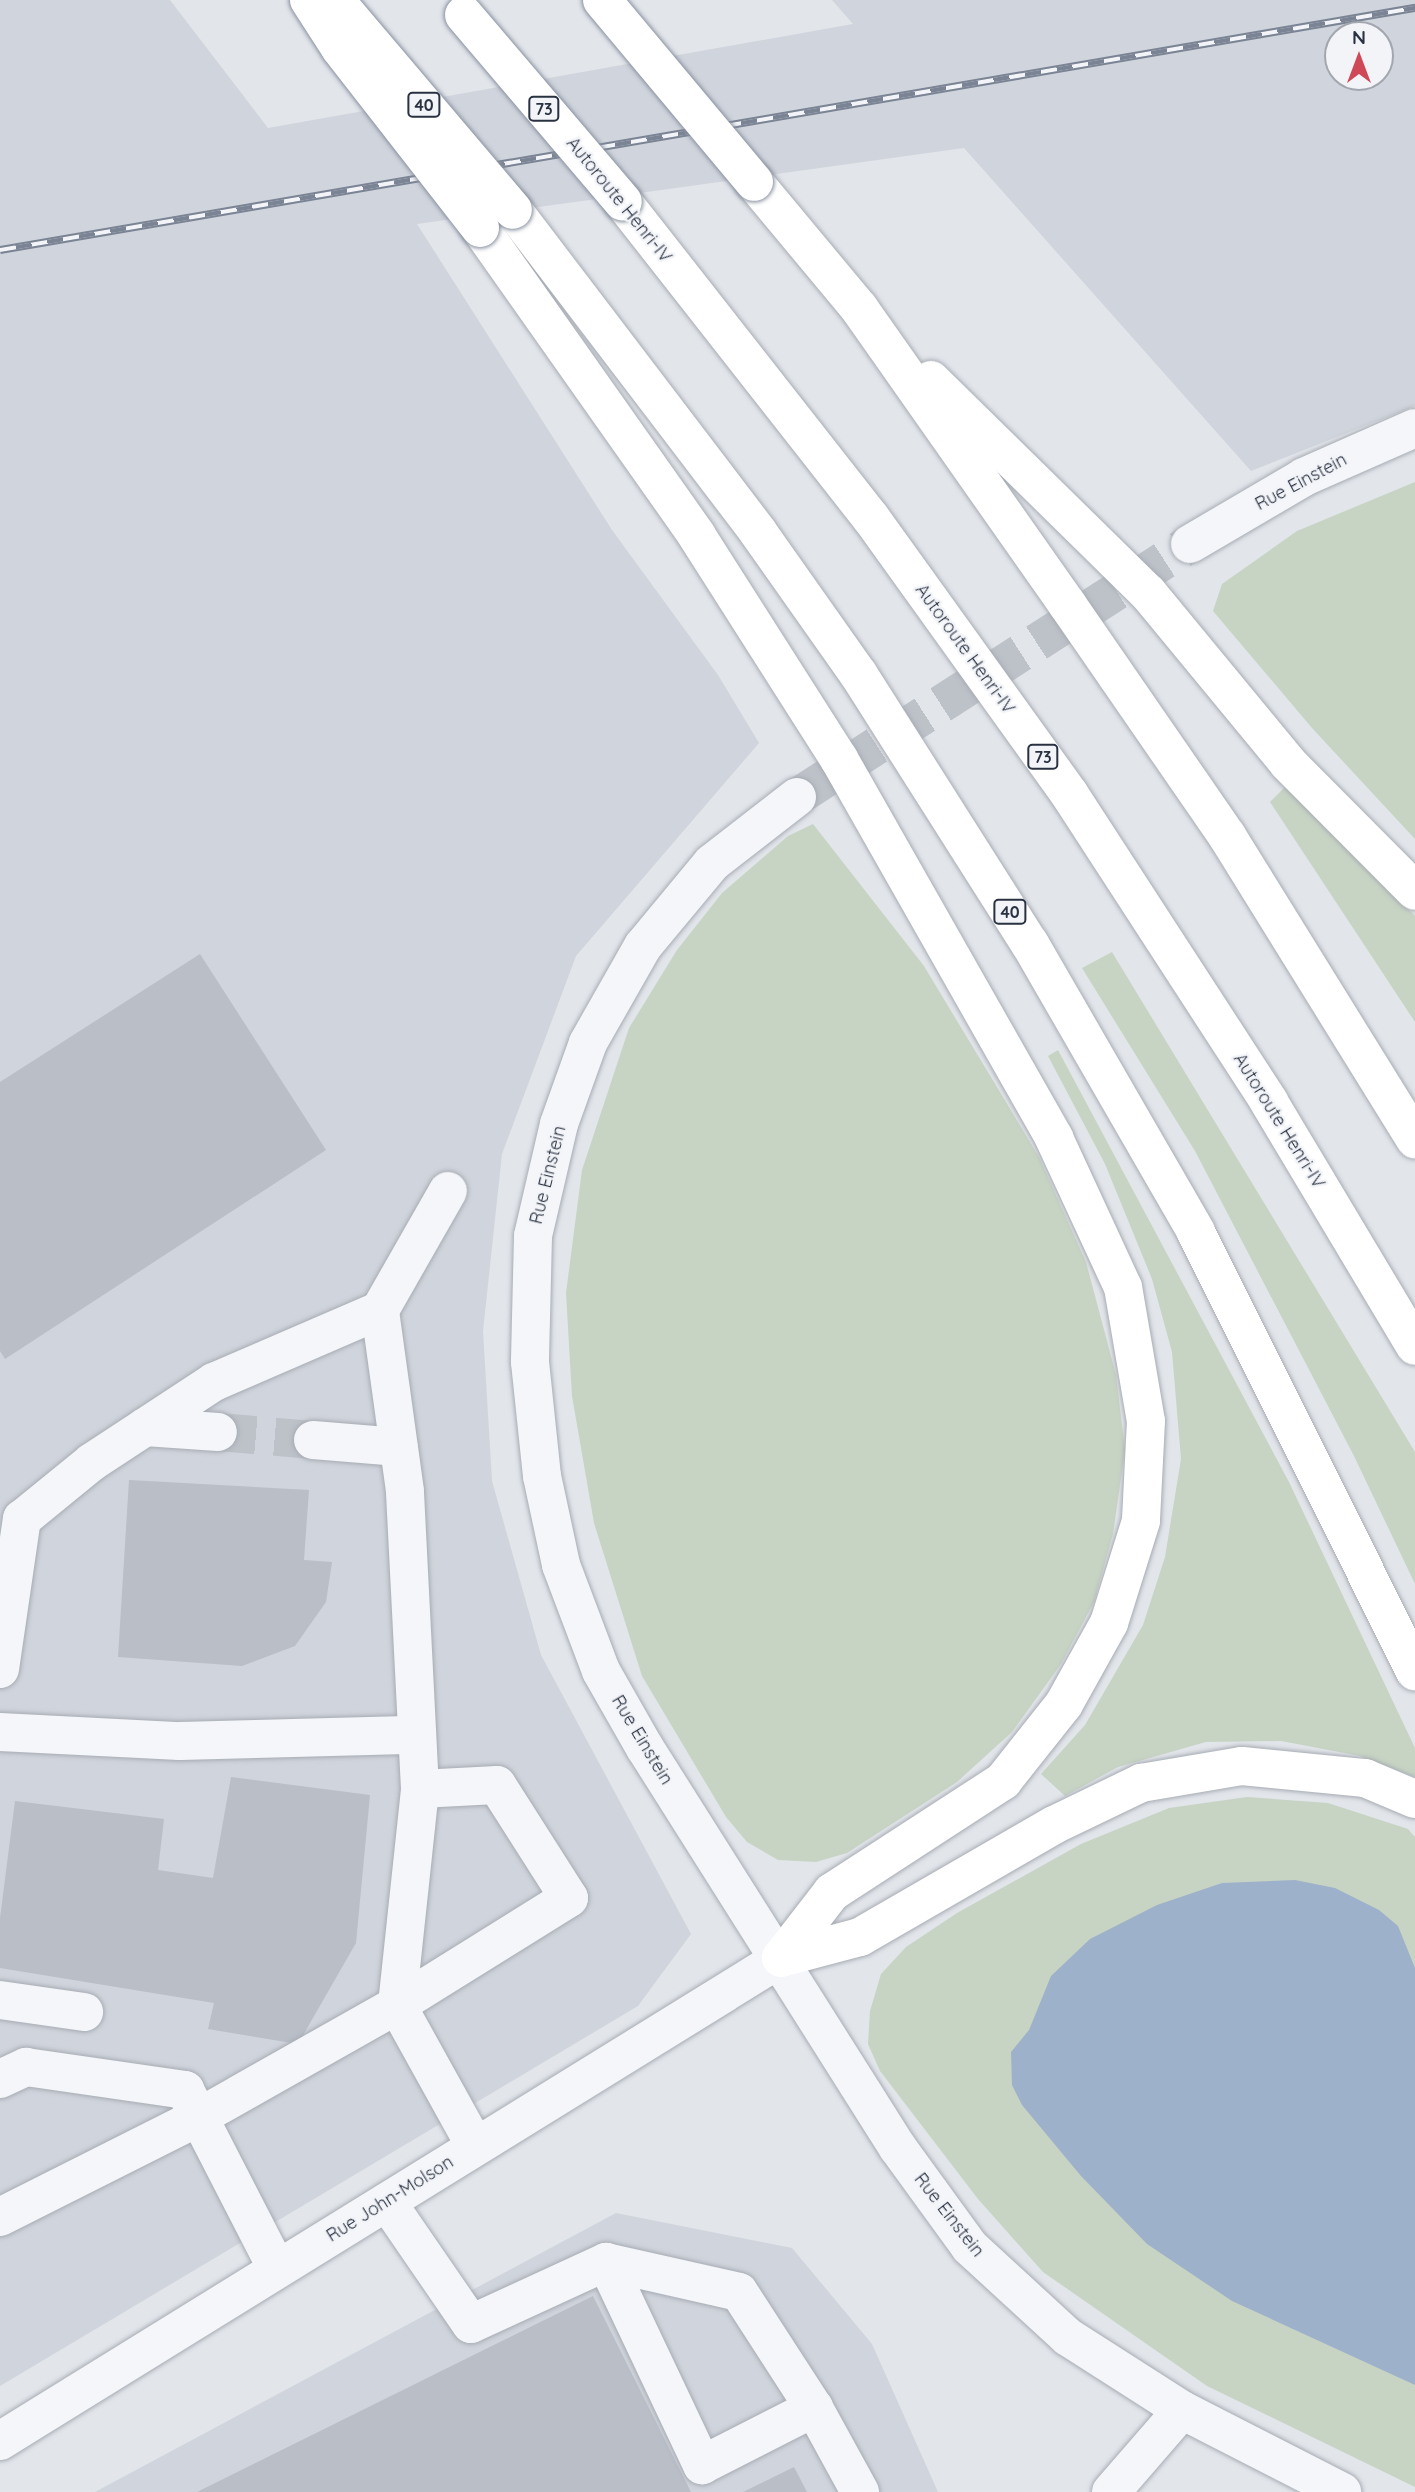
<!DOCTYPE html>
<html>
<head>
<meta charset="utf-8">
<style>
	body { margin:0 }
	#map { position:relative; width:1415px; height:2492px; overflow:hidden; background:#e2e5ea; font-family:Quicksand,sans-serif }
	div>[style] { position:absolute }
	.built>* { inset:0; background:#d0d4dc }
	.green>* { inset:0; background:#c7d4c3 }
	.water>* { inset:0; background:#9db1ca }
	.building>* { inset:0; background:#b9bec7 }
	.minor-tunnel>* { height:38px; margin-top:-19px; transform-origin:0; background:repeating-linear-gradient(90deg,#bdc1c8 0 38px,transparent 0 57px) }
	.roads { filter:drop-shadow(0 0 2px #a7acb4) drop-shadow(0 0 2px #a7acb4) }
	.minor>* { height:38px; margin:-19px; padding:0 19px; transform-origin:19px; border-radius:19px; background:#f5f6f9 }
	.highway>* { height:38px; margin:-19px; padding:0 19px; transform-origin:19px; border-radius:19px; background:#fff }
	.rail>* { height:8px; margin-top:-4px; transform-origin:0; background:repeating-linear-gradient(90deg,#f2f4f8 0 16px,#7b8494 0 32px); box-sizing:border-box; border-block:2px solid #7b8494 }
	.bridges { filter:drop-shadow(0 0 2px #8992a1) drop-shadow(0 0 2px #8992a1) }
	.highway-bridge>* { height:38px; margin:-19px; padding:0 19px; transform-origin:19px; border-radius:19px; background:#fff }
	span { translate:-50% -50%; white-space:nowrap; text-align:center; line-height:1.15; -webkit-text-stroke:5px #f2f4f8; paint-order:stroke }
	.shield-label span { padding:2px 5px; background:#f2f4f8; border:2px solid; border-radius:5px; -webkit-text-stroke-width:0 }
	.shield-label { font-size:16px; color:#2a3242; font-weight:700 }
	.street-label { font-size:18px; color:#2a3242 }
	.north { position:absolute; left:1324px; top:21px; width:70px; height:70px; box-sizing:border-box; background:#f2f4f8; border:2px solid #a2a6af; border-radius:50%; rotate:0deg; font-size:19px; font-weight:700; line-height:28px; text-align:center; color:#2a3242 }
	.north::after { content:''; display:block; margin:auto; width:24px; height:32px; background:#cf4857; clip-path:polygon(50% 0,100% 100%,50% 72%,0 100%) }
</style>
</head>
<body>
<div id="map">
	<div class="built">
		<div style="clip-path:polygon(evenodd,0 0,170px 0,268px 128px,853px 24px,832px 0,1415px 0,1415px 406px,1251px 471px,964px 148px,417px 224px,612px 530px,718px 675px,759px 743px,576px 956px,502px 1154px,483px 1331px,492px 1481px,541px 1655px,691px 1934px,638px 2006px,0 2386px,0 0,1338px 35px,1380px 35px,1380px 77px,1338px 77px,1338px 35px)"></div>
		<div style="clip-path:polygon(616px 2213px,792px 2248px,872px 2344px,938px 2492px,95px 2492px)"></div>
	</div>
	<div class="green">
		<div style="clip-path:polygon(1415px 482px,1415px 839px,1312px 728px,1213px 611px,1222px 584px,1297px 531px)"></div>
		<div style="clip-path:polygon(1286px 786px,1415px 916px,1415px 1022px,1270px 802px)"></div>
		<div style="clip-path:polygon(813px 824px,924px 966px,1039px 1157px,1086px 1262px,1116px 1375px,1125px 1450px,1113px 1534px,1094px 1602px,1061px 1664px,1012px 1732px,957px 1782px,847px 1853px,816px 1862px,778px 1860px,747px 1842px,726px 1817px,642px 1676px,594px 1523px,572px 1396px,566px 1293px,582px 1170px,629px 1028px,677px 950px,722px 893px,788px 836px)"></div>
		<div style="clip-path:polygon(1112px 952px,1415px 1452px,1415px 1584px,1354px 1456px,1195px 1151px,1082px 968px)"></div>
		<div style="clip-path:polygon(1058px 1050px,1289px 1482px,1415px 1748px,1415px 1777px,1360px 1756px,1281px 1741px,1206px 1742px,1118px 1767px,1065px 1796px,1041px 1774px,1085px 1725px,1143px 1625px,1165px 1557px,1181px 1459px,1172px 1352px,1152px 1279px,1105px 1164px,1048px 1056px)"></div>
		<div style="clip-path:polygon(1247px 1797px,1328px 1803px,1408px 1829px,1415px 1837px,1415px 2487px,1207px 2386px,1043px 2272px,978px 2199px,880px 2071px,868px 2044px,870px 2011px,881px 1974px,906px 1947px,957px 1913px,1081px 1844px,1169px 1808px)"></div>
	</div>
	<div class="water">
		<div style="clip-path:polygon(1295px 1880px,1335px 1888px,1379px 1910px,1398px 1926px,1415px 1968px,1415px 2385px,1232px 2301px,1147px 2244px,1081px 2176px,1022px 2105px,1012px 2085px,1011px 2052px,1029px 2030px,1051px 1976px,1090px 1939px,1157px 1905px,1222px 1883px)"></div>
	</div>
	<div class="building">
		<div style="clip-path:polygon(200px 954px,326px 1150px,5px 1359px,0 1351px,0 1082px)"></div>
		<div style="clip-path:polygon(129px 1480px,309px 1490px,304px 1560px,332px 1562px,326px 1602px,295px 1646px,242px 1666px,118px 1657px)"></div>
		<div style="clip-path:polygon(231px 1777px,370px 1795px,356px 1943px,298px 2044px,208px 2029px,214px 2003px,0 1968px,0 1918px,15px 1801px,164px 1819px,158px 1870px,213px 1878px)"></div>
		<div style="clip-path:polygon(593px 2296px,691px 2492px,197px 2492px)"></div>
		<div style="clip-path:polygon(794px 2467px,807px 2492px,743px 2492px)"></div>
	</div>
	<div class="minor-tunnel">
		<div style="left:797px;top:797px;width:467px;rotate:-32.8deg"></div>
		<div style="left:218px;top:1432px;width:95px;rotate:4.8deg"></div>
	</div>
	<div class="roads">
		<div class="minor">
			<div style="left:1190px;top:544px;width:132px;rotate:-30.4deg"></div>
			<div style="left:1304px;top:477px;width:121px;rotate:-23.8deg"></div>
			<div style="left:797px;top:797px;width:108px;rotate:142.2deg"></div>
			<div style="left:712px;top:863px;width:108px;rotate:129.7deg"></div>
			<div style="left:643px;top:946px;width:112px;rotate:119.6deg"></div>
			<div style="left:588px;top:1043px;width:86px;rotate:109.7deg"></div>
			<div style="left:559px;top:1124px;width:115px;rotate:103.1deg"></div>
			<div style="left:533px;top:1236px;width:126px;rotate:91.4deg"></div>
			<div style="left:530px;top:1362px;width:115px;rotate:84deg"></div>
			<div style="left:542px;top:1476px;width:91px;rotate:77.9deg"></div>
			<div style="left:561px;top:1565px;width:113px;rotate:69.3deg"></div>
			<div style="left:601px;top:1671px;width:89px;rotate:60.3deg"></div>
			<div style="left:645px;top:1748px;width:473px;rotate:57.7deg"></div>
			<div style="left:898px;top:2148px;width:122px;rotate:54deg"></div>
			<div style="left:970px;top:2247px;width:133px;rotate:42.6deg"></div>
			<div style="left:1068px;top:2337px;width:135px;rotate:32.6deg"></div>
			<div style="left:1182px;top:2410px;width:180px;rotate:27.1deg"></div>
			<div style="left:145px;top:1427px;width:73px;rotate:3.9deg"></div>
			<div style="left:313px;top:1440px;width:86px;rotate:4.7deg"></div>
			<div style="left:0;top:1669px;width:152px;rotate:-81.7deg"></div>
			<div style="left:22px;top:1519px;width:90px;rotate:-39.2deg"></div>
			<div style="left:92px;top:1462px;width:146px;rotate:-33.3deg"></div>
			<div style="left:214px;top:1382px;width:181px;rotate:-23.4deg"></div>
			<div style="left:0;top:1732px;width:180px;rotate:2.9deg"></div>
			<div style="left:180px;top:1741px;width:236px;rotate:-1.5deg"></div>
			<div style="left:497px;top:1785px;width:134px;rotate:57.5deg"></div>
			<div style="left:569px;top:1898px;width:203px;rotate:148.1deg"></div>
			<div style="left:397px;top:2005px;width:217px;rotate:-83.9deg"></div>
			<div style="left:420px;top:1789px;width:77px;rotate:-3deg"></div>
			<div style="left:420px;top:1789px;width:298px;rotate:-92.9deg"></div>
			<div style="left:405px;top:1491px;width:183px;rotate:-97.9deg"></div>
			<div style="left:380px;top:1310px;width:137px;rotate:-60.3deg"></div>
			<div style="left:0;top:2000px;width:85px;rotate:8.1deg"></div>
			<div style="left:0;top:2079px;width:29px;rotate:-25deg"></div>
			<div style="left:26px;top:2067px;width:161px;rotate:8.2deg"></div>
			<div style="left:185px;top:2090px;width:201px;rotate:62.8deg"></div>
			<div style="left:387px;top:2202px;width:148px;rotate:55.5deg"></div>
			<div style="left:471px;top:2324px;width:149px;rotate:-24.7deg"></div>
			<div style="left:606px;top:2262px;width:136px;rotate:12.7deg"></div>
			<div style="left:739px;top:2292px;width:138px;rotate:57.1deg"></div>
			<div style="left:814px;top:2408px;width:96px;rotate:61.3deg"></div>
			<div style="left:0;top:2217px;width:223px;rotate:-26.7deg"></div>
			<div style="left:199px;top:2117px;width:227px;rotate:-29.5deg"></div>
			<div style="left:397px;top:2005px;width:161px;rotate:61deg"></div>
			<div style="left:606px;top:2262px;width:225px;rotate:64.7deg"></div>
			<div style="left:702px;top:2465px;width:126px;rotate:-27deg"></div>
			<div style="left:0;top:2441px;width:918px;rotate:-31.73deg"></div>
			<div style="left:1111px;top:2492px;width:108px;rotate:-49.1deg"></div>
		</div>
		<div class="highway">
			<div style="left:754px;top:182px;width:164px;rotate:50.2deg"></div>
			<div style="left:859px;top:308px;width:362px;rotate:54.9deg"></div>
			<div style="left:1067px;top:604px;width:282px;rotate:55.4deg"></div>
			<div style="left:1227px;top:836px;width:357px;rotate:58.2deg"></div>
			<div style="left:623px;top:202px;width:402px;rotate:51.9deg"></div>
			<div style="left:871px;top:518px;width:341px;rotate:54.3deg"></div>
			<div style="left:1070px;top:795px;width:366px;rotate:57deg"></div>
			<div style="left:1269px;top:1102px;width:284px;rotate:59.1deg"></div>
			<div style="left:513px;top:210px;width:405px;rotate:52.7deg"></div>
			<div style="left:758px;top:532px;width:175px;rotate:54.8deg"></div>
			<div style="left:859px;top:675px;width:319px;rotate:57.6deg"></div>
			<div style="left:1030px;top:944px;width:332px;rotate:60deg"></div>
			<div style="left:1196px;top:1232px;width:491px;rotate:63.5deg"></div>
			<div style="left:480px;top:228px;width:377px;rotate:54.8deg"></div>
			<div style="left:697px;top:536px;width:264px;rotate:57.5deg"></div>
			<div style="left:839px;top:759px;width:436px;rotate:60.4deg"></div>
			<div style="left:1054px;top:1138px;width:164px;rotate:65.2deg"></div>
			<div style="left:1123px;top:1287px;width:136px;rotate:80.3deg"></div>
			<div style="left:1146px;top:1421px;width:100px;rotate:92.9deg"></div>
			<div style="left:1141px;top:1521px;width:107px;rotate:107.4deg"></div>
			<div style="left:1109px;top:1623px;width:93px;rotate:119.1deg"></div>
			<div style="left:1064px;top:1704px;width:98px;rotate:128.4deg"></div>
			<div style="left:1003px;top:1781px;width:204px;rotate:147deg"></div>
			<div style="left:832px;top:1892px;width:83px;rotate:127.7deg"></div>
			<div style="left:931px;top:380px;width:304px;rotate:44.5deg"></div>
			<div style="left:1148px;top:593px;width:220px;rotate:50.5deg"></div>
			<div style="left:1288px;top:763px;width:180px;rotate:45.2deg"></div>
			<div style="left:781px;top:1958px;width:82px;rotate:-14.9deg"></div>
			<div style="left:860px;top:1937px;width:224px;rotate:-30deg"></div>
			<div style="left:1054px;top:1825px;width:97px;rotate:-25.8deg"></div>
			<div style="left:1141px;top:1783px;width:102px;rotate:-9.6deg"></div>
			<div style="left:1242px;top:1766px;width:124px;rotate:5.6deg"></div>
			<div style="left:1365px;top:1778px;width:54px;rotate:22.8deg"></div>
		</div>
	</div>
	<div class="rail">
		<div style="left:0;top:250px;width:1436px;rotate:-9.71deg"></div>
	</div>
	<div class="bridges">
		<div class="highway-bridge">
			<div style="left:309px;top:0;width:57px;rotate:57.1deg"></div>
			<div style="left:340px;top:48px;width:228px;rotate:52.1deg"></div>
			<div style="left:335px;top:0;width:275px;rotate:49.7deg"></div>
			<div style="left:602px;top:0;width:237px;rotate:50.1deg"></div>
			<div style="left:464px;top:15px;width:245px;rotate:49.6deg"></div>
		</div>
	</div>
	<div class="shield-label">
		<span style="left:424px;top:105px">40</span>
		<span style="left:544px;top:109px">73</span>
		<span style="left:1043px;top:757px">73</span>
		<span style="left:1010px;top:912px">40</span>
	</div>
	<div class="street-label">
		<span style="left:619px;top:200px;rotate:51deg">Autoroute Henri-IV</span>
		<span style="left:1301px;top:482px;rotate:-28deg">Rue Einstein</span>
		<span style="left:965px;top:649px;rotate:54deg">Autoroute Henri-IV</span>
		<span style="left:1279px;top:1121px;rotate:58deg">Autoroute Henri-IV</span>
		<span style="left:548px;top:1175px;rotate:-76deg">Rue Einstein</span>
		<span style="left:642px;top:1740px;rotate:59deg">Rue Einstein</span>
		<span style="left:390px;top:2199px;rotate:-32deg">Rue John-Molson</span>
		<span style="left:949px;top:2215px;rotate:52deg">Rue Einstein</span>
	</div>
	<div class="north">N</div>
</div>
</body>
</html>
